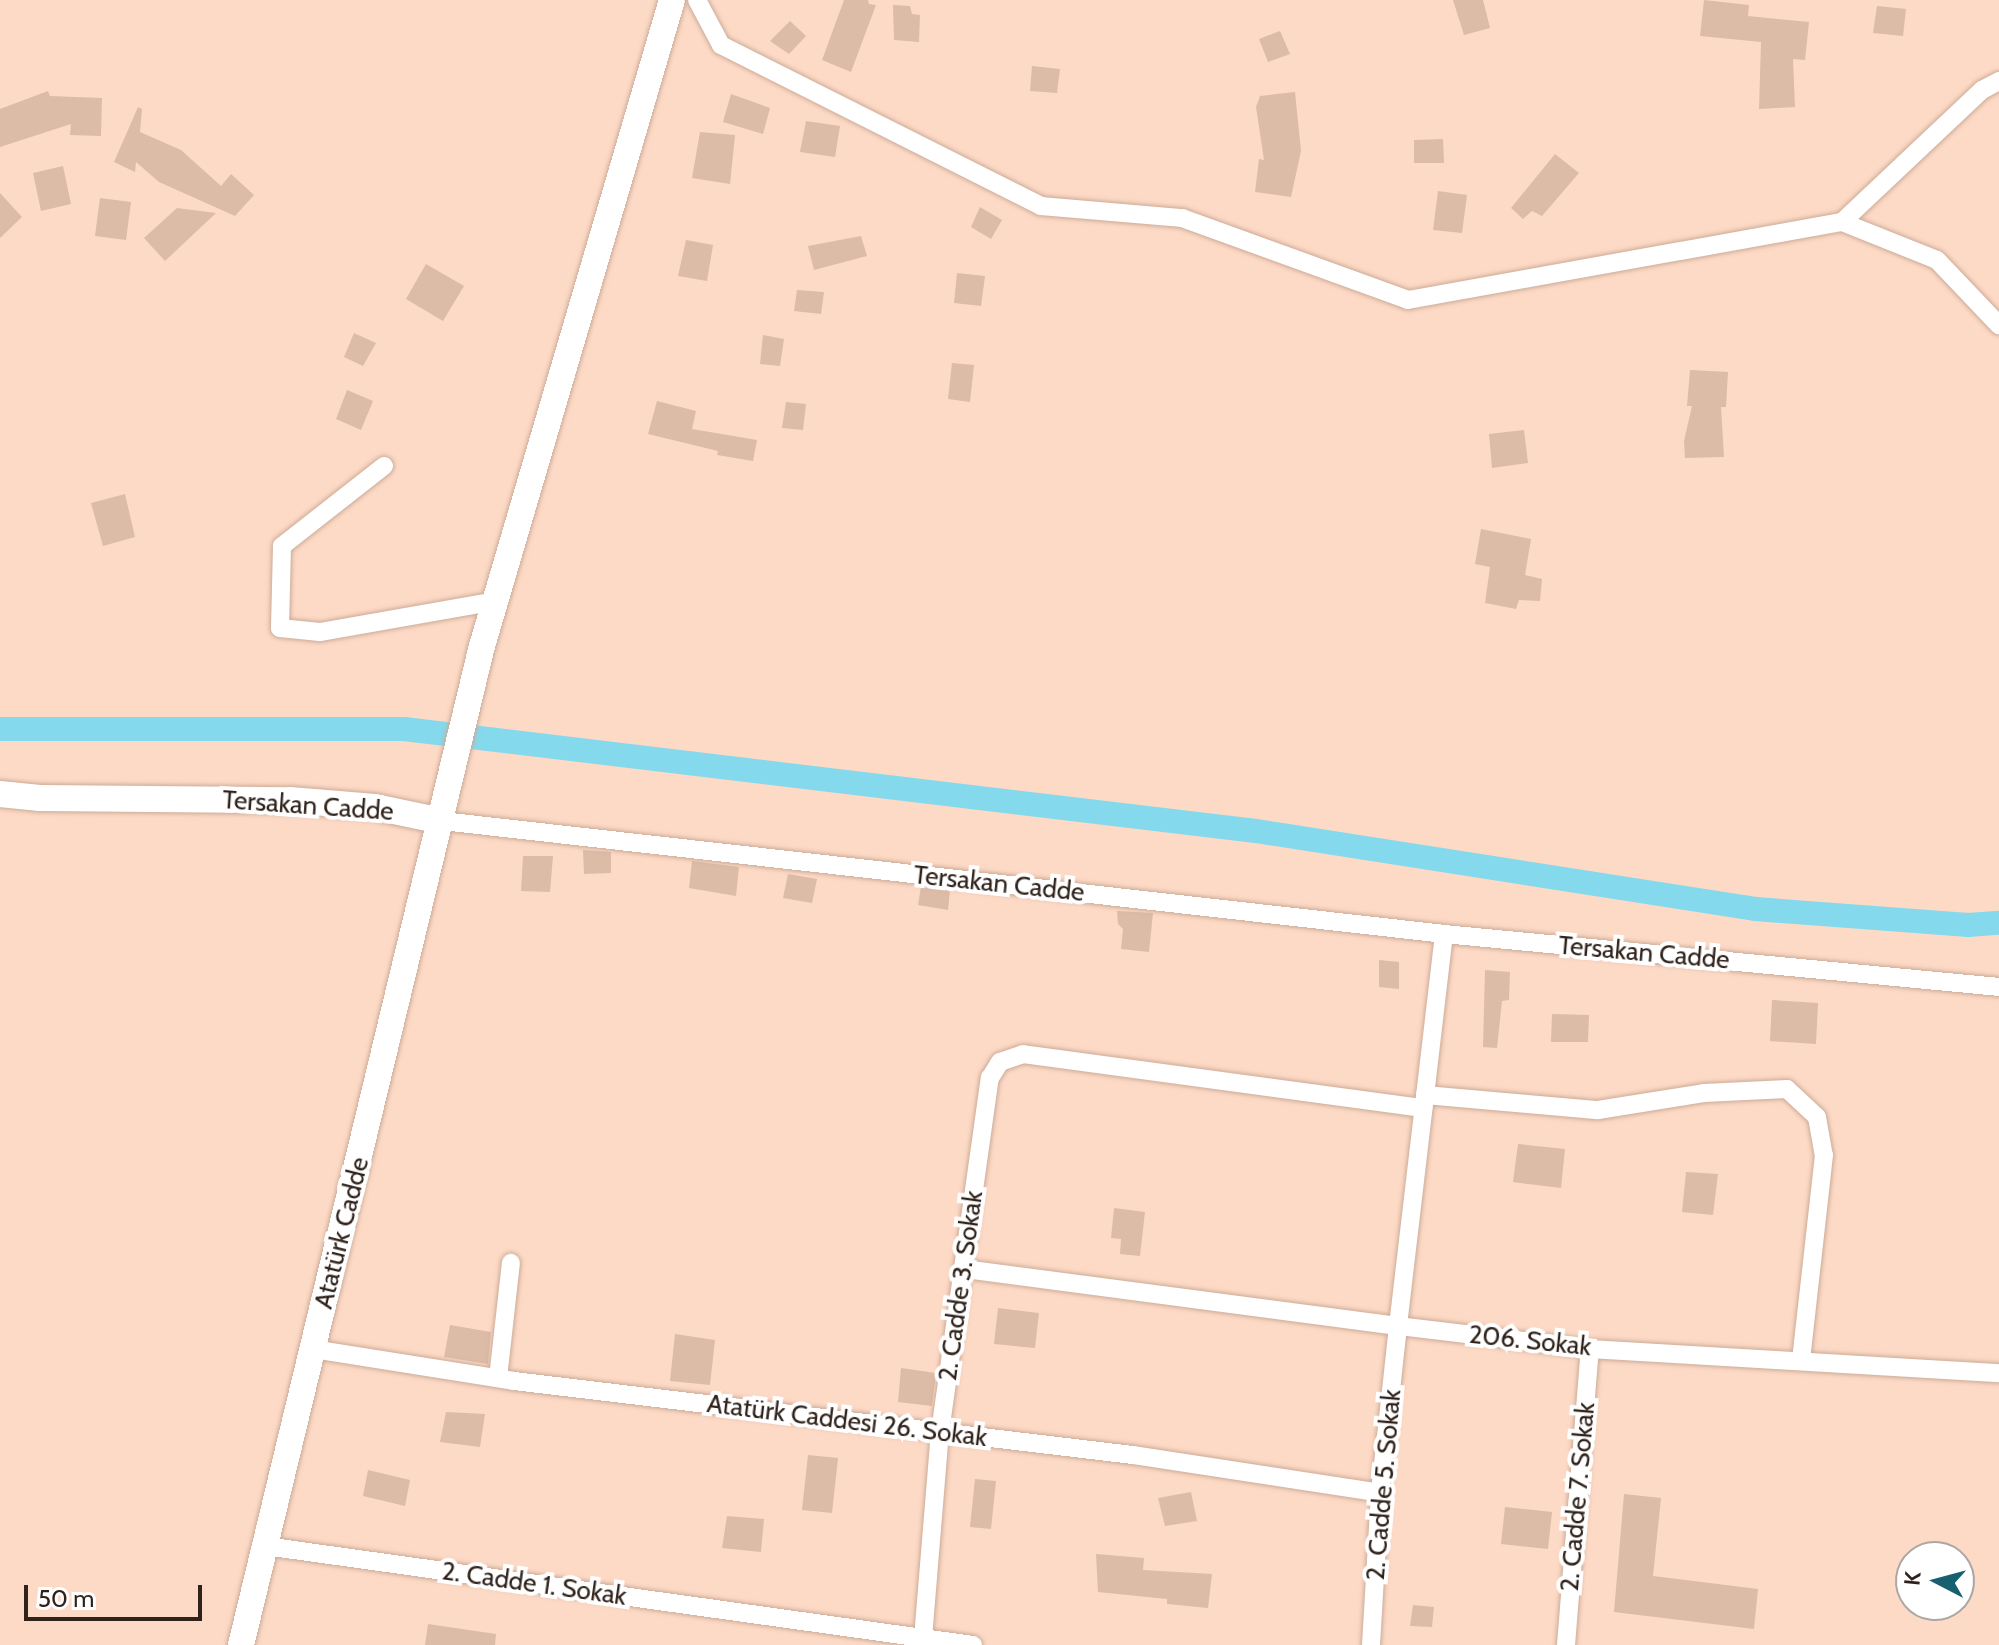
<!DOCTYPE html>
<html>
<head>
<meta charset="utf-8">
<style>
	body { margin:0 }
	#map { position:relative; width:1999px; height:1645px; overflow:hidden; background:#fddac6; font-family:Cabin,sans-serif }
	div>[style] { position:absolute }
	.canal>* { height:24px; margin:-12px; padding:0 12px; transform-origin:12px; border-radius:12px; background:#84d9ed }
	.building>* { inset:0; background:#dcbba7 }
	.roads { filter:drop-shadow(0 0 2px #ccab98) drop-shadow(0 0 2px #ccab98) }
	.street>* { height:18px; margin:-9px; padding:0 9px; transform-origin:9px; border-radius:9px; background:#fff }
	.secondary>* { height:26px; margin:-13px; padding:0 13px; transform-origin:13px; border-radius:13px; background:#fff }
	span { translate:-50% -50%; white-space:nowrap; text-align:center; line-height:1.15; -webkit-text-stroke:8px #fff; paint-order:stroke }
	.street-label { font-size:26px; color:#2f221b }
	.north { position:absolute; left:1895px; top:1541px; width:80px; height:80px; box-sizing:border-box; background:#fff; border:2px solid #aca7a4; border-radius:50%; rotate:276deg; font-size:22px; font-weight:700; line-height:32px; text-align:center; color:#2f221b }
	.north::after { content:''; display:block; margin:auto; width:28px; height:36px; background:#17606f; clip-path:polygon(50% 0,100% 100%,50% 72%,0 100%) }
	.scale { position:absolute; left:24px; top:1585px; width:178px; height:36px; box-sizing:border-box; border:4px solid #2f221b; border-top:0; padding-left:10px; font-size:24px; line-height:28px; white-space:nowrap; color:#2f221b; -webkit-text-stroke:6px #fff; paint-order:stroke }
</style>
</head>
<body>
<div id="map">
	<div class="canal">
		<div style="left:0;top:729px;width:404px"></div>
		<div style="left:404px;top:729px;width:858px;rotate:6.83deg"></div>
		<div style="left:1256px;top:831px;width:505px;rotate:8.88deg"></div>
		<div style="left:1755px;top:909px;width:214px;rotate:4.3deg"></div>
		<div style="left:1968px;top:925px;width:31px;rotate:-4deg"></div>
	</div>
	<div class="building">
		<div style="clip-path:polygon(844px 0,868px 0,869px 4px,876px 5px,851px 72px,822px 60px)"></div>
		<div style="clip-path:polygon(1453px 0,1483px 0,1490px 28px,1464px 35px)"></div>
		<div style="clip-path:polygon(1704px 0,1749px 5px,1748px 16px,1809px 22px,1805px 60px,1793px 59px,1795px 107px,1759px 109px,1761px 42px,1700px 36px)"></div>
		<div style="clip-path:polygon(893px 5px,910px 6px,912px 14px,920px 15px,919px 42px,894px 40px)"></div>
		<div style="clip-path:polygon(1877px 6px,1906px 9px,1903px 36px,1873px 33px)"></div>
		<div style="clip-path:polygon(790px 21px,806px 36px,789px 54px,770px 41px)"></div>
		<div style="clip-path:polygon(1280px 31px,1290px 54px,1268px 62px,1259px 39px)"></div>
		<div style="clip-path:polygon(1032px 66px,1060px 69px,1057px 93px,1030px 91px)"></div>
		<div style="clip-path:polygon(48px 91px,50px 96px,102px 98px,101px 136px,70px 135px,71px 124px,0 147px,0 109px)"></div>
		<div style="clip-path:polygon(1295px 92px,1301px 151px,1291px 197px,1255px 192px,1259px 159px,1264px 160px,1256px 107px,1260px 96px)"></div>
		<div style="clip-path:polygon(731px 94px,770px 108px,763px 134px,723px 122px)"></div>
		<div style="clip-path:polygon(138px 107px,142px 109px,140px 132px,181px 150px,221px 186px,231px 174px,254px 195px,235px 216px,159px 182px,136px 162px,135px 172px,114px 162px)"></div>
		<div style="clip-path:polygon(806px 121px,840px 126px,835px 157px,800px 152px)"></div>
		<div style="clip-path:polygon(700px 132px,735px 135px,730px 184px,692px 178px)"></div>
		<div style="clip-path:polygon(1443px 139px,1444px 163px,1414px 163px,1414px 140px)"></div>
		<div style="clip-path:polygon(1555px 154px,1579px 173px,1542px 216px,1532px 211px,1523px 219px,1511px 208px)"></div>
		<div style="clip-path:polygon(63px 166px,71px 204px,41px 211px,33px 173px)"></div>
		<div style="clip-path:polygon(1438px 191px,1467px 195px,1462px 233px,1433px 230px)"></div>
		<div style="clip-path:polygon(0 193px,22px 217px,0 238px)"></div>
		<div style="clip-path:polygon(100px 198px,131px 202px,126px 240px,95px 236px)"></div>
		<div style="clip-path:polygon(980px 207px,1002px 220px,991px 239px,971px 227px)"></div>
		<div style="clip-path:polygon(177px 208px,216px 213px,165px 261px,144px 238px)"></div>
		<div style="clip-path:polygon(861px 236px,867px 256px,814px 270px,808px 246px)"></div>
		<div style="clip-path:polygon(686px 240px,713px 245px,707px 281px,678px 276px)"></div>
		<div style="clip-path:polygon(426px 264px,464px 286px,443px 321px,406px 299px)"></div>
		<div style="clip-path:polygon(957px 273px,985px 276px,981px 306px,954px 303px)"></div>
		<div style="clip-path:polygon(797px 290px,824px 292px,821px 314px,794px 311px)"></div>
		<div style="clip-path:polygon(354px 333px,376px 343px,363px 366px,344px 357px)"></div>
		<div style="clip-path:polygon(763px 335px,784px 339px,780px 366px,760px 364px)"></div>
		<div style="clip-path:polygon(952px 363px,974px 365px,970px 402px,948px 399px)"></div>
		<div style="clip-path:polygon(1690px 370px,1728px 372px,1726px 407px,1721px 407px,1724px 457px,1685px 458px,1684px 441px,1692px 406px,1687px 406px)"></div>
		<div style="clip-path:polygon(347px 390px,373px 401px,361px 430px,336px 419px)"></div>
		<div style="clip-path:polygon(657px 401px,696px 411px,692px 429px,757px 440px,753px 461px,717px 455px,718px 451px,648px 434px)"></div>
		<div style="clip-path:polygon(786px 402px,806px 404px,803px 430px,782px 428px)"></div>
		<div style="clip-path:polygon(1524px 430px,1528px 463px,1492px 468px,1489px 434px)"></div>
		<div style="clip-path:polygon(125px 494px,135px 537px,103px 546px,91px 503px)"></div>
		<div style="clip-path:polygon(1481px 529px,1531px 539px,1525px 575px,1542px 579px,1540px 601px,1519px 600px,1516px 609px,1485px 603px,1490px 567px,1475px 564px)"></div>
		<div style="clip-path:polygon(583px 850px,611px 852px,611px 873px,584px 874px)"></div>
		<div style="clip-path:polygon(523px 856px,553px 856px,550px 892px,521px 891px)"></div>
		<div style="clip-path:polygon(692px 861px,739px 867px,736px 896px,689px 888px)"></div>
		<div style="clip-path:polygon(788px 874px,817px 879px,812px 903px,783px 898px)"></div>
		<div style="clip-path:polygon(921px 887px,950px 890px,948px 910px,918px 905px)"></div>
		<div style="clip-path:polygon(1117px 911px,1153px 913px,1149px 952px,1121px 949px,1123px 929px,1118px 924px)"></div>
		<div style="clip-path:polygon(1379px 960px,1399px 962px,1399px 989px,1379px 987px)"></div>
		<div style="clip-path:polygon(1485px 970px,1510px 972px,1509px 1000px,1502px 1001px,1497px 1048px,1483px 1047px)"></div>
		<div style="clip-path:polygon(1772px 1000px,1818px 1003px,1816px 1044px,1770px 1041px)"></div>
		<div style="clip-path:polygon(1552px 1014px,1589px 1015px,1588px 1042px,1551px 1042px)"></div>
		<div style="clip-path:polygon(1518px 1144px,1565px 1149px,1561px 1188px,1513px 1182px)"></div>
		<div style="clip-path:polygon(1686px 1172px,1718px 1174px,1713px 1215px,1682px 1212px)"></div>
		<div style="clip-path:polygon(1114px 1208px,1145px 1212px,1140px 1256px,1120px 1254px,1121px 1239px,1111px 1238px)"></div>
		<div style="clip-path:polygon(998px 1308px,1039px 1313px,1035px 1348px,994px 1344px)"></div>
		<div style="clip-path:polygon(450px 1325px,491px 1332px,488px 1364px,444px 1357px)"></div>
		<div style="clip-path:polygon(675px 1334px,715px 1340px,710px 1385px,670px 1381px)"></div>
		<div style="clip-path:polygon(901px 1368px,936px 1373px,932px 1406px,898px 1402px)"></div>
		<div style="clip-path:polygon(446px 1412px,485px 1414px,480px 1447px,440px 1442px)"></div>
		<div style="clip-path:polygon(808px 1455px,838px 1458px,832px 1513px,802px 1510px)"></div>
		<div style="clip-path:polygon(368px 1470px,410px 1480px,405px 1506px,363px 1496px)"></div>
		<div style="clip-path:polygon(975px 1479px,996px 1481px,991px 1529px,970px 1527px)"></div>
		<div style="clip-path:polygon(1191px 1492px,1197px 1521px,1165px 1526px,1158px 1498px)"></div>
		<div style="clip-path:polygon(1624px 1494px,1661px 1498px,1653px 1576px,1758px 1589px,1754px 1629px,1614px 1612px)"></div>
		<div style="clip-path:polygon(1505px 1507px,1552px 1512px,1548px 1549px,1501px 1544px)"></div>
		<div style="clip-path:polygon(727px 1516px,764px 1519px,761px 1552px,722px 1548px)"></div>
		<div style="clip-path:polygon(1096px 1554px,1144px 1558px,1143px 1570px,1212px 1574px,1208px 1608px,1167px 1604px,1167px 1599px,1098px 1592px)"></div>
		<div style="clip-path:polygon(1413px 1605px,1434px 1607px,1432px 1627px,1410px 1626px)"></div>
		<div style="clip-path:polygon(428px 1624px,496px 1634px,495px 1645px,425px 1645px)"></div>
	</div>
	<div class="roads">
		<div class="street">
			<div style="left:697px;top:0;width:51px;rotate:61.9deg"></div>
			<div style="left:721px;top:45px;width:358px;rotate:26.7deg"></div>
			<div style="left:1041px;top:206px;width:142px;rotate:4.9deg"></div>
			<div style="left:1182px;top:218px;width:240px;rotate:19.9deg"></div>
			<div style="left:1408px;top:300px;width:441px;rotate:-10.2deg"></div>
			<div style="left:1842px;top:222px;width:192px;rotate:-43.3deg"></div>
			<div style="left:1982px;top:90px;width:19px;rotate:-28deg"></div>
			<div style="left:1842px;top:222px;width:102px;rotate:21.8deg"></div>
			<div style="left:1937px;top:260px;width:90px;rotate:46.4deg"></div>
			<div style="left:384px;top:466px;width:130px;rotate:141.9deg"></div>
			<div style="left:282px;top:546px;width:82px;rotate:91.4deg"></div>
			<div style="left:280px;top:628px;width:40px;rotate:5.7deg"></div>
			<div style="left:320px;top:632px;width:178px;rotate:-10deg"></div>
			<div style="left:442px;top:821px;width:1008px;rotate:6.43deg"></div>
			<div style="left:1444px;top:934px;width:558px;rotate:5.45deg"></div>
			<div style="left:1444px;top:934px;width:395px;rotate:96.7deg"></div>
			<div style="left:1398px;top:1326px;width:193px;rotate:6.8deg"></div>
			<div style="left:1590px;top:1349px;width:410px;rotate:3.4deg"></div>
			<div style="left:1425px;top:1095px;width:174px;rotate:5deg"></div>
			<div style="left:1598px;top:1110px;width:107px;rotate:-9.1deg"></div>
			<div style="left:1704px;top:1093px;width:83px;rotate:-2.8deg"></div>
			<div style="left:1787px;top:1089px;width:41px;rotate:43deg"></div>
			<div style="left:1817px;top:1117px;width:39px;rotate:80deg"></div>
			<div style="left:1824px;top:1155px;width:207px;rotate:96.4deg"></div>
			<div style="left:965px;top:1269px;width:437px;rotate:7.5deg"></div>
			<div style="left:1398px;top:1326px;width:168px;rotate:96.2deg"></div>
			<div style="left:1380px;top:1493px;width:152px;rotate:93.4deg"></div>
			<div style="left:313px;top:1349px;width:204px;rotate:9deg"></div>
			<div style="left:514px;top:1381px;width:623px;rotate:6.82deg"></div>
			<div style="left:1133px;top:1455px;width:250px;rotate:8.7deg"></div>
			<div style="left:498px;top:1378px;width:116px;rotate:-83.6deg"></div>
			<div style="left:265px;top:1546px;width:715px;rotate:7.96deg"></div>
			<div style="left:923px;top:1638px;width:207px;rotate:-85.3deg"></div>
			<div style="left:940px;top:1432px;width:358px;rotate:-82deg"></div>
			<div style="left:990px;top:1078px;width:19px;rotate:-58deg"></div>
			<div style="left:1000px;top:1062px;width:24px;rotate:-19deg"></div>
			<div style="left:1023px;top:1054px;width:404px;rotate:7.7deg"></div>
			<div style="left:1566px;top:1645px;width:297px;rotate:-85.4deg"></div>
		</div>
		<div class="secondary">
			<div style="left:0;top:794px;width:40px;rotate:5.7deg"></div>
			<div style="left:40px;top:798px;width:250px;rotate:0.5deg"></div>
			<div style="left:290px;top:800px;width:85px;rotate:4.7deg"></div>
			<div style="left:375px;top:807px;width:68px;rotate:11.8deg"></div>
			<div style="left:241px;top:1645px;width:1028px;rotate:-76.44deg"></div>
			<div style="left:482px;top:646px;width:673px;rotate:-73.61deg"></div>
		</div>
	</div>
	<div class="street-label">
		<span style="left:308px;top:806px;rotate:4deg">Tersakan Cadde</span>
		<span style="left:999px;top:884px;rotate:6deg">Tersakan Cadde</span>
		<span style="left:1644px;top:953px;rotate:5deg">Tersakan Cadde</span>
		<span style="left:342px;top:1233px;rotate:-76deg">Atatürk Cadde</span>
		<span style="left:961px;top:1286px;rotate:-82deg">2. Cadde 3. Sokak</span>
		<span style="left:1530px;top:1341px;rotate:6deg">206. Sokak</span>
		<span style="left:847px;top:1421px;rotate:7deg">Atatürk Caddesi 26. Sokak</span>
		<span style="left:1384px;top:1485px;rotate:-85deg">2. Cadde 5. Sokak</span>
		<span style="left:1578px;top:1497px;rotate:-85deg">2. Cadde 7. Sokak</span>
		<span style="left:534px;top:1584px;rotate:8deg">2. Cadde 1. Sokak</span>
	</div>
	<div class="north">K</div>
	<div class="scale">50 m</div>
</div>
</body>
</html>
